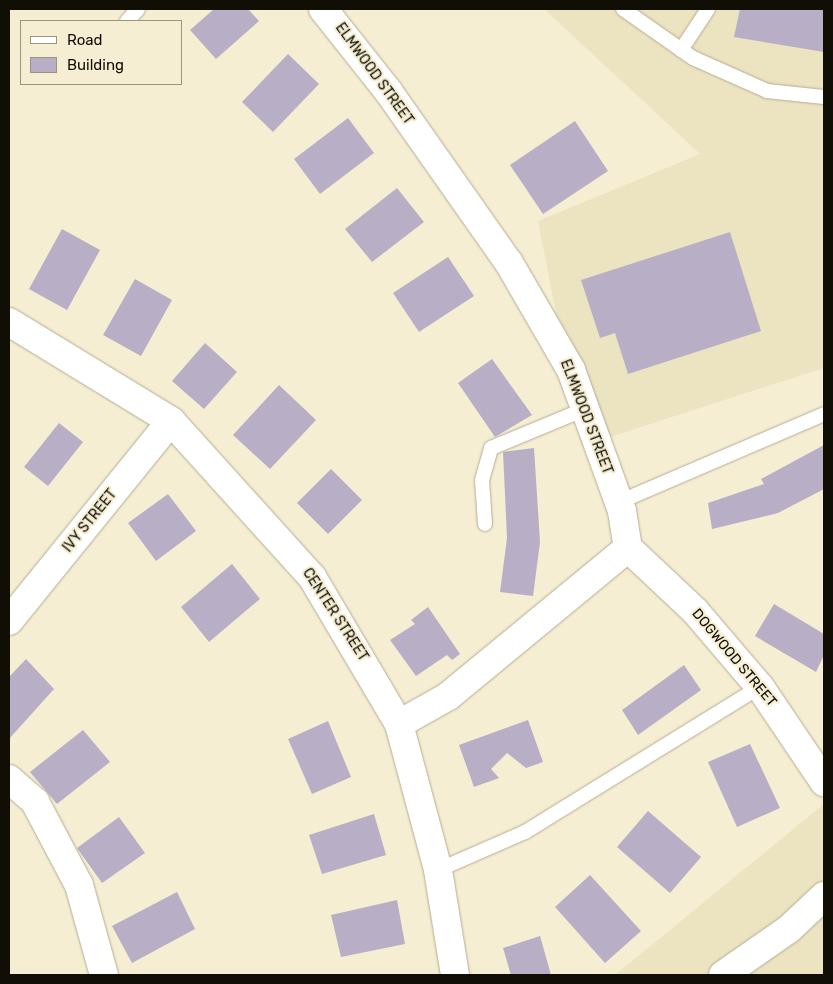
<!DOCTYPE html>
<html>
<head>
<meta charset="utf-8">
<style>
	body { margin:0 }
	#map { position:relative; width:833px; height:984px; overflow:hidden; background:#f5eed3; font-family:Rubik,sans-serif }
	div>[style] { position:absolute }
	.built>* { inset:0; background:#ece3c1 }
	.building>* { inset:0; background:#b8aec6 }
	.roads { filter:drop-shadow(0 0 1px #b4ad94) drop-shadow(0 0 1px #b4ad94) }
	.service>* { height:14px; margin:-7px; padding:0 7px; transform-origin:7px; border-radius:7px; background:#fff }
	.minor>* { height:28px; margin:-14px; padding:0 14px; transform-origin:14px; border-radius:14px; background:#fff }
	span { translate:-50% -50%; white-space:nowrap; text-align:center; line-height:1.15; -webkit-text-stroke:4.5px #f5eed3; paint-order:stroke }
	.street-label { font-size:14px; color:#110e06 }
	.frame { position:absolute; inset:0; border:10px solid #110e06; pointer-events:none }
	.legend { position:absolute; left:20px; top:20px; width:162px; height:65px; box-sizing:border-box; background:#f5eed3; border:1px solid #9a9481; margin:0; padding:6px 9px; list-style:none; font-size:15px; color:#110e06 }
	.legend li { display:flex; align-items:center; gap:10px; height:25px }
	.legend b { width:25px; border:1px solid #9a9481 }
</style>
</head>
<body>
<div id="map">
	<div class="built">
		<div style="clip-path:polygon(544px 9px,824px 9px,824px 368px,582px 446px,538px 221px,700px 154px)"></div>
		<div style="clip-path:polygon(824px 804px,824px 975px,615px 975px)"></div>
	</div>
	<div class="building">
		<div style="clip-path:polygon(214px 9px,248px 9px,259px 21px,216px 59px,190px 30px)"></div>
		<div style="clip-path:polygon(740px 9px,824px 9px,824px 52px,734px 37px)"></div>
		<div style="clip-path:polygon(288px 54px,319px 84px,273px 132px,242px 102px)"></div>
		<div style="clip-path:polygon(348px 118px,374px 153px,320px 194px,294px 159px)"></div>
		<div style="clip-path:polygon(575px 121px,608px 171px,543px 214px,510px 165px)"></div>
		<div style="clip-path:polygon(397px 188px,424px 222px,372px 262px,345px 229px)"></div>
		<div style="clip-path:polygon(62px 229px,100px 250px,67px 310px,29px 289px)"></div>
		<div style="clip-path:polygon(730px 232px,761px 331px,628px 374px,615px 333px,600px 338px,581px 280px)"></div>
		<div style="clip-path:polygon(448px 257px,474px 296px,419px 332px,393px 293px)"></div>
		<div style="clip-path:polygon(135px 279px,172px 300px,141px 356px,103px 335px)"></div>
		<div style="clip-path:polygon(205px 343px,237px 372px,204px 409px,172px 381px)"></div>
		<div style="clip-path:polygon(492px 359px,532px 415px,495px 437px,458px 383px)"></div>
		<div style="clip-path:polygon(279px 385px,316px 420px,270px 469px,233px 435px)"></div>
		<div style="clip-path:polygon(59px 423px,83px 442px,48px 486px,24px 467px)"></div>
		<div style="clip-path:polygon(824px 445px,824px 489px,778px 513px,712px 529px,708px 503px,764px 484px,761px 479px)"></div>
		<div style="clip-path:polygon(534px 448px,540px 542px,533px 596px,500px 592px,507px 538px,503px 452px)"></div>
		<div style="clip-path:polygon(331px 469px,362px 500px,328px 534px,297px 503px)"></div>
		<div style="clip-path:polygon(168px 494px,196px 531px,156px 561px,128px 523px)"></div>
		<div style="clip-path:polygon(232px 564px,260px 599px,209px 642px,181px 607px)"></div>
		<div style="clip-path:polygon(774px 604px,824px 634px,824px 655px,816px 672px,755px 636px)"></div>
		<div style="clip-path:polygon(428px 607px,460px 654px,452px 660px,447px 655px,416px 676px,390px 640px,415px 624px,411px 620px)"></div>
		<div style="clip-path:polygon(26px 659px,54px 689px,9px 739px,9px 677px)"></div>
		<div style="clip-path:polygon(684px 665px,701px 690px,638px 735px,622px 710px)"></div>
		<div style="clip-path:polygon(528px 720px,543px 762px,526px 768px,507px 753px,491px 769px,499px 778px,474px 787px,459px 745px)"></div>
		<div style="clip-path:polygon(328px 721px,351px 777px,312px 794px,288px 739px)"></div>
		<div style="clip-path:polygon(83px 730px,110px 762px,57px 804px,30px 772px)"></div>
		<div style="clip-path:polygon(750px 744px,780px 808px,737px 827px,708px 762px)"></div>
		<div style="clip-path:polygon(648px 811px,701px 857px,670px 893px,617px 847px)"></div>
		<div style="clip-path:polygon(374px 814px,386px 855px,322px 874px,309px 835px)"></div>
		<div style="clip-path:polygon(119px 817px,145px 853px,102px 883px,77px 848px)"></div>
		<div style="clip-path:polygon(590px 875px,641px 931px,605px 963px,555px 907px)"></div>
		<div style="clip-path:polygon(177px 892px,195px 929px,132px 963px,112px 926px)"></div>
		<div style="clip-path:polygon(397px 900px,405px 944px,341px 957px,331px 915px)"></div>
		<div style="clip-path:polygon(540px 936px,551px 975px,511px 975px,503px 948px)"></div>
	</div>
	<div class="roads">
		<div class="service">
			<div style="left:623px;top:9px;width:85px;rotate:35deg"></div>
			<div style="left:693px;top:58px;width:81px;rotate:24deg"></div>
			<div style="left:767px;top:91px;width:57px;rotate:6deg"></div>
			<div style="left:127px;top:21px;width:16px;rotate:-47deg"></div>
			<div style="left:681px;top:50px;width:49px;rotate:-56.6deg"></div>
			<div style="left:619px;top:502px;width:223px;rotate:-23.2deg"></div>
			<div style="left:485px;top:524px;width:44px;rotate:-93.9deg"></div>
			<div style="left:482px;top:480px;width:33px;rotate:-74deg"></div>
			<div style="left:491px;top:448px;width:102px;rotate:-22.5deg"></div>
			<div style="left:438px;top:870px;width:95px;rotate:-23.6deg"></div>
			<div style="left:525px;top:832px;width:276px;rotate:-31.7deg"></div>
		</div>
		<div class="minor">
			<div style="left:323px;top:9px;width:105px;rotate:51.6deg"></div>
			<div style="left:388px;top:91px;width:210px;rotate:54.9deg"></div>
			<div style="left:509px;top:263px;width:124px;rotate:59.9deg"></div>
			<div style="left:571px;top:370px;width:150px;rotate:70.1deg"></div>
			<div style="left:622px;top:511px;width:37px;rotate:81deg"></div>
			<div style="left:628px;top:548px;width:234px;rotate:140.5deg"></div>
			<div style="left:447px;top:697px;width:55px;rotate:150.6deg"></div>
			<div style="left:9px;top:322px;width:190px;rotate:31.4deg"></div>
			<div style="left:171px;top:421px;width:210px;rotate:47.9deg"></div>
			<div style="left:312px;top:577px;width:171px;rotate:59.4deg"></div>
			<div style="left:399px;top:724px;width:151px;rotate:75deg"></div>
			<div style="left:438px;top:870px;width:106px;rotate:80.8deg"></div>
			<div style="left:628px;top:548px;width:92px;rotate:43.2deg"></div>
			<div style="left:695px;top:611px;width:100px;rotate:49.5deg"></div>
			<div style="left:760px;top:687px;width:115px;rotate:56deg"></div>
			<div style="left:9px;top:621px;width:257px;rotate:-51deg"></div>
			<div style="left:9px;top:779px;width:35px;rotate:41deg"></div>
			<div style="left:35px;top:802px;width:94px;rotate:62.1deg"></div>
			<div style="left:79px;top:885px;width:93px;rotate:74.5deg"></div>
			<div style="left:723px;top:975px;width:80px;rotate:-34.9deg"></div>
			<div style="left:789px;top:929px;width:48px;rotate:-43.3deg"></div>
		</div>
	</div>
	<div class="street-label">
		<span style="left:374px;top:74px;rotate:54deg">ELMWOOD STREET</span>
		<span style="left:586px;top:417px;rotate:69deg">ELMWOOD STREET</span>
		<span style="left:90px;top:521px;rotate:-51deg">IVY STREET</span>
		<span style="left:335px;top:615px;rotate:57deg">CENTER STREET</span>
		<span style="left:734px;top:658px;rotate:50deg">DOGWOOD STREET</span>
	</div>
	<div class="frame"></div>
	<ul class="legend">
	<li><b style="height:6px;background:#fff"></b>Road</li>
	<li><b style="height:14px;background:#b8aec6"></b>Building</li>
	</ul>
</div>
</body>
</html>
